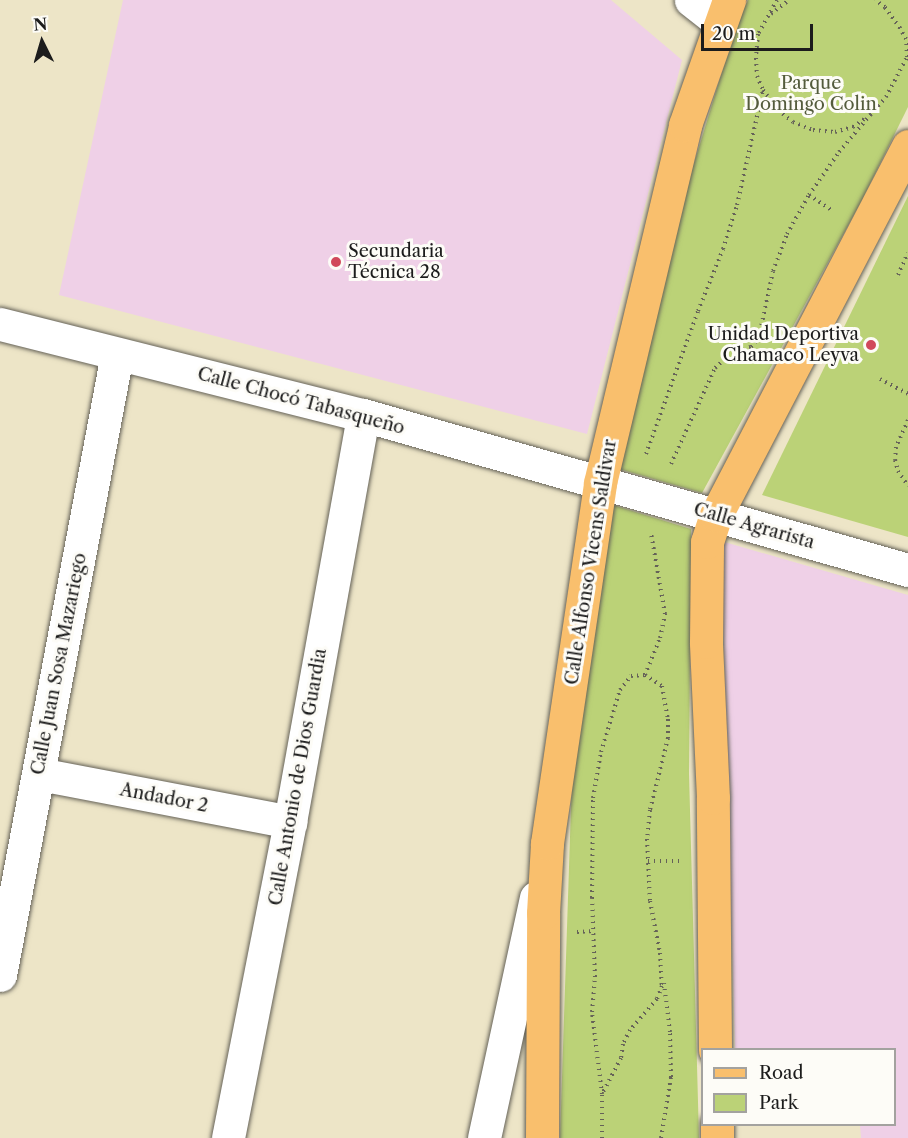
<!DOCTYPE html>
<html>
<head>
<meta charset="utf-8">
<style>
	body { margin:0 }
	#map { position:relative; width:908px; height:1138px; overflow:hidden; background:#ede5c7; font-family:"Libre Caslon Text",serif }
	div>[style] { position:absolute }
	.built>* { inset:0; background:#efd0e7 }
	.green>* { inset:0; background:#bbd277 }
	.path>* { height:4px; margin-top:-2px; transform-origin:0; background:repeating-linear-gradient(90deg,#656258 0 1.5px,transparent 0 6px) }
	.roads { filter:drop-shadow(0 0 2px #656258) drop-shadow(0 0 2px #656258) }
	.minor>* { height:33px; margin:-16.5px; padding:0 16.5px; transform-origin:16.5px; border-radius:16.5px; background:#fff }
	.major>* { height:33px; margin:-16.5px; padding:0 16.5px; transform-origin:16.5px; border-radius:16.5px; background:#f9bf6d }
	.dots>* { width:16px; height:16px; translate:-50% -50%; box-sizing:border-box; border:3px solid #fdfcf7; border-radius:50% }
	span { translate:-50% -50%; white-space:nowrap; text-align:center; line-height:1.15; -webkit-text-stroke:6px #fdfcf7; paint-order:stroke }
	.park-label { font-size:18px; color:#545c3c }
	.poi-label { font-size:18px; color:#1c1c1c }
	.left { translate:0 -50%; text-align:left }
	.right { translate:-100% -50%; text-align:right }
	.street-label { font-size:18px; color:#1c1c1c }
	.legend { position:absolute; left:701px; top:1048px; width:195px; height:78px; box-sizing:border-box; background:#fdfcf7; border:2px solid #a3a29f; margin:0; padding:8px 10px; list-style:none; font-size:18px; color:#1c1c1c }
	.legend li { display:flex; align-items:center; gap:12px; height:30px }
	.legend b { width:30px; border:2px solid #a3a29f }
	.north { position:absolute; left:12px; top:12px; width:60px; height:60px; -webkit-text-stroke:4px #fdfcf7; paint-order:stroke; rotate:355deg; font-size:16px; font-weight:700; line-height:24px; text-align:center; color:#1c1c1c }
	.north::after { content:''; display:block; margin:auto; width:21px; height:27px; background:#1c1c1c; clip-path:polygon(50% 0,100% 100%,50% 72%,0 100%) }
	.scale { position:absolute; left:701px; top:24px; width:112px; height:27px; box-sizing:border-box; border:3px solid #1c1c1c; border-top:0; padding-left:8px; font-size:18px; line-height:21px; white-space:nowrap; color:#1c1c1c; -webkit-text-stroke:4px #fdfcf7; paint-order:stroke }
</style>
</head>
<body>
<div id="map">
	<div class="built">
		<div style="clip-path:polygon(123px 0,611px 0,682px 60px,587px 434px,59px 295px)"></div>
		<div style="clip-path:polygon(721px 541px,908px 595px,908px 1138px,861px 1138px,860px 1125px,894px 1124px,894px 1050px,735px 1049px)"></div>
	</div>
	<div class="green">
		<div style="clip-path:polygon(748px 0,908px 0,908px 107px,862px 200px,702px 493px,619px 469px,669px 245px,737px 23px)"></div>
		<div style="clip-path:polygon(908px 196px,908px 537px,762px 495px)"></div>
		<div style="clip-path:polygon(613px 505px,691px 529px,689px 774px,699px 1138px,560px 1138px,572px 777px)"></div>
	</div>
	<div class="path">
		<div style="left:777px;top:0;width:39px;rotate:119deg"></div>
		<div style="left:758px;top:34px;width:24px;rotate:95deg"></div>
		<div style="left:756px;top:58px;width:18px;rotate:87deg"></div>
		<div style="left:757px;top:76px;width:15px;rotate:67deg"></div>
		<div style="left:763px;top:90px;width:25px;rotate:53deg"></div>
		<div style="left:778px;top:110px;width:19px;rotate:39deg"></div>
		<div style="left:793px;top:122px;width:22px;rotate:22deg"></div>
		<div style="left:813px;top:130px;width:22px;rotate:5deg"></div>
		<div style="left:835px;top:132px;width:19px;rotate:-16deg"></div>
		<div style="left:853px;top:127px;width:14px;rotate:-36deg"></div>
		<div style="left:771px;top:14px;width:23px;rotate:-38deg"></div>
		<div style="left:870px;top:115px;width:24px;rotate:-48deg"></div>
		<div style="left:886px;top:97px;width:45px;rotate:-62.3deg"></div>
		<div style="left:907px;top:57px;width:18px;rotate:-93deg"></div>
		<div style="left:906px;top:39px;width:13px;rotate:-119deg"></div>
		<div style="left:900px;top:28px;width:26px;rotate:-126deg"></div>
		<div style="left:885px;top:7px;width:12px;rotate:-145deg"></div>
		<div style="left:809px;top:195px;width:29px;rotate:34deg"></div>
		<div style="left:898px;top:275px;width:24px;rotate:-66deg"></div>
		<div style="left:880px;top:379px;width:32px;rotate:28deg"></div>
		<div style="left:908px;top:420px;width:30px;rotate:114deg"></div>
		<div style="left:896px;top:447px;width:13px;rotate:94deg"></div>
		<div style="left:895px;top:460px;width:11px;rotate:75deg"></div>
		<div style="left:898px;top:471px;width:18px;rotate:56deg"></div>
		<div style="left:646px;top:454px;width:152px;rotate:-70deg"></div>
		<div style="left:698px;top:311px;width:67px;rotate:-68deg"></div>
		<div style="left:723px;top:249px;width:46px;rotate:-72.3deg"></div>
		<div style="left:737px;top:205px;width:118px;rotate:-77.3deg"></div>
		<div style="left:671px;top:464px;width:106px;rotate:-65.4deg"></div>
		<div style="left:715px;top:368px;width:16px;rotate:-43deg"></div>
		<div style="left:727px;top:357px;width:26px;rotate:-23deg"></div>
		<div style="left:751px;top:347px;width:13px;rotate:-51deg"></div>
		<div style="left:759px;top:337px;width:67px;rotate:-78deg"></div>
		<div style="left:773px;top:271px;width:40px;rotate:-69deg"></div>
		<div style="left:787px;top:234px;width:45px;rotate:-60.6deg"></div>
		<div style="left:809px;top:195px;width:52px;rotate:-55.1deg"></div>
		<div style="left:839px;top:152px;width:50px;rotate:-49.9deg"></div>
		<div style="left:645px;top:675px;width:40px;rotate:-68deg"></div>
		<div style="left:660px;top:638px;width:25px;rotate:-78deg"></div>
		<div style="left:665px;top:614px;width:82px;rotate:-99.8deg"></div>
		<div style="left:648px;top:861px;width:32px"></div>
		<div style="left:577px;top:932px;width:17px;rotate:-3deg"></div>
		<div style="left:602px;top:1138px;width:44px;rotate:-90deg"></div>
		<div style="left:602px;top:1094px;width:83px;rotate:-97deg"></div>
		<div style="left:592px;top:1012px;width:35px;rotate:-85deg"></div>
		<div style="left:595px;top:977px;width:79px;rotate:-92.2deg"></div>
		<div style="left:592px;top:898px;width:100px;rotate:-89.4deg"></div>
		<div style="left:593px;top:798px;width:47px;rotate:-80.1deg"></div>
		<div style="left:601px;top:752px;width:65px;rotate:-73deg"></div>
		<div style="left:620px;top:690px;width:18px;rotate:-52deg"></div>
		<div style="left:631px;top:676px;width:14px;rotate:-4deg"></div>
		<div style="left:645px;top:675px;width:20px;rotate:33deg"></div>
		<div style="left:662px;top:686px;width:34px;rotate:80deg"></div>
		<div style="left:668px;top:719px;width:19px;rotate:90deg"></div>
		<div style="left:668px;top:738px;width:74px;rotate:104deg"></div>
		<div style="left:650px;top:810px;width:29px;rotate:96deg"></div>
		<div style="left:647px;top:839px;width:62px;rotate:87.2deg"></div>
		<div style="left:650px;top:901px;width:53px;rotate:79.1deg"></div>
		<div style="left:660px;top:953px;width:33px;rotate:87deg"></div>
		<div style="left:662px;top:986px;width:14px;rotate:111deg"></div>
		<div style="left:657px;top:999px;width:41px;rotate:131.1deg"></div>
		<div style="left:630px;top:1030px;width:16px;rotate:117deg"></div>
		<div style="left:623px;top:1044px;width:14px;rotate:98deg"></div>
		<div style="left:621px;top:1058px;width:41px;rotate:117.8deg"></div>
		<div style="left:661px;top:1138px;width:62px;rotate:-80.7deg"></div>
		<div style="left:671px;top:1077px;width:45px;rotate:-91.3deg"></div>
		<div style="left:670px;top:1032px;width:49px;rotate:-97deg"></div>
	</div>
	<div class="roads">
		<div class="minor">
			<div style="left:691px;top:0;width:37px;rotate:38deg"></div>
			<div style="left:0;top:324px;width:374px;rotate:14.1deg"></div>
			<div style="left:363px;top:415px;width:567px;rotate:15.88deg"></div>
			<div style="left:39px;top:774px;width:256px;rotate:10.8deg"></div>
			<div style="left:0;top:975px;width:632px;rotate:-79.33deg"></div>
			<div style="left:228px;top:1138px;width:322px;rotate:-78.9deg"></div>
			<div style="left:290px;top:822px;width:413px;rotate:-79.8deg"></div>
			<div style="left:484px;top:1138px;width:246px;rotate:-77.8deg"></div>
		</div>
		<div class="major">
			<div style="left:715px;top:1050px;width:252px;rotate:-90.5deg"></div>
			<div style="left:713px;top:798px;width:156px;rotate:-92.6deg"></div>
			<div style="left:706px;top:642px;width:100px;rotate:-89.4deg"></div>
			<div style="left:707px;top:542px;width:28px;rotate:-72deg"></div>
			<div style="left:716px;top:515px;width:416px;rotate:-62.5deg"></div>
			<div style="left:717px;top:1124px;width:14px;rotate:90deg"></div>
			<div style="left:542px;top:1138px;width:225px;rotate:-89.7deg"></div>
			<div style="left:543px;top:913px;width:70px;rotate:-86.7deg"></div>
			<div style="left:547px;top:843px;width:364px;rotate:-81.6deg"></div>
			<div style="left:600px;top:483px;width:368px;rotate:-76.6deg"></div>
			<div style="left:685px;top:125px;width:133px;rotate:-70.6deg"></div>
		</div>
	</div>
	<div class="dots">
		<div style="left:336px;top:262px;background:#d1495b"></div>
		<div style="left:871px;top:345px;background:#d1495b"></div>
	</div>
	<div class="park-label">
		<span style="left:811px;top:94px">Parque<br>Domingo Colin</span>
	</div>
	<div class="poi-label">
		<span class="left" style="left:348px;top:262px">Secundaria<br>Técnica 28</span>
		<span class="right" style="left:859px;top:345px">Unidad Deportiva<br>Chamaco Leyva</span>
	</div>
	<div class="street-label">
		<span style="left:301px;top:401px;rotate:15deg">Calle Chocó Tabasqueño</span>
		<span style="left:754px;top:526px;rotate:16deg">Calle Agrarista</span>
		<span style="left:591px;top:562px;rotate:-81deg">Calle Alfonso Vicens Saldivar</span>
		<span style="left:59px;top:664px;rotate:-79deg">Calle Juan Sosa Mazariego</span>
		<span style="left:298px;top:777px;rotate:-80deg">Calle Antonio de Dios Guardia</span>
		<span style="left:164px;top:798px;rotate:11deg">Andador 2</span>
	</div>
	<ul class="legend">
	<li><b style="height:8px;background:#f9bf6d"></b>Road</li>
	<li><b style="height:16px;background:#bbd277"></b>Park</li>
	</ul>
	<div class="north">N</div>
	<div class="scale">20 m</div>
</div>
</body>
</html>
